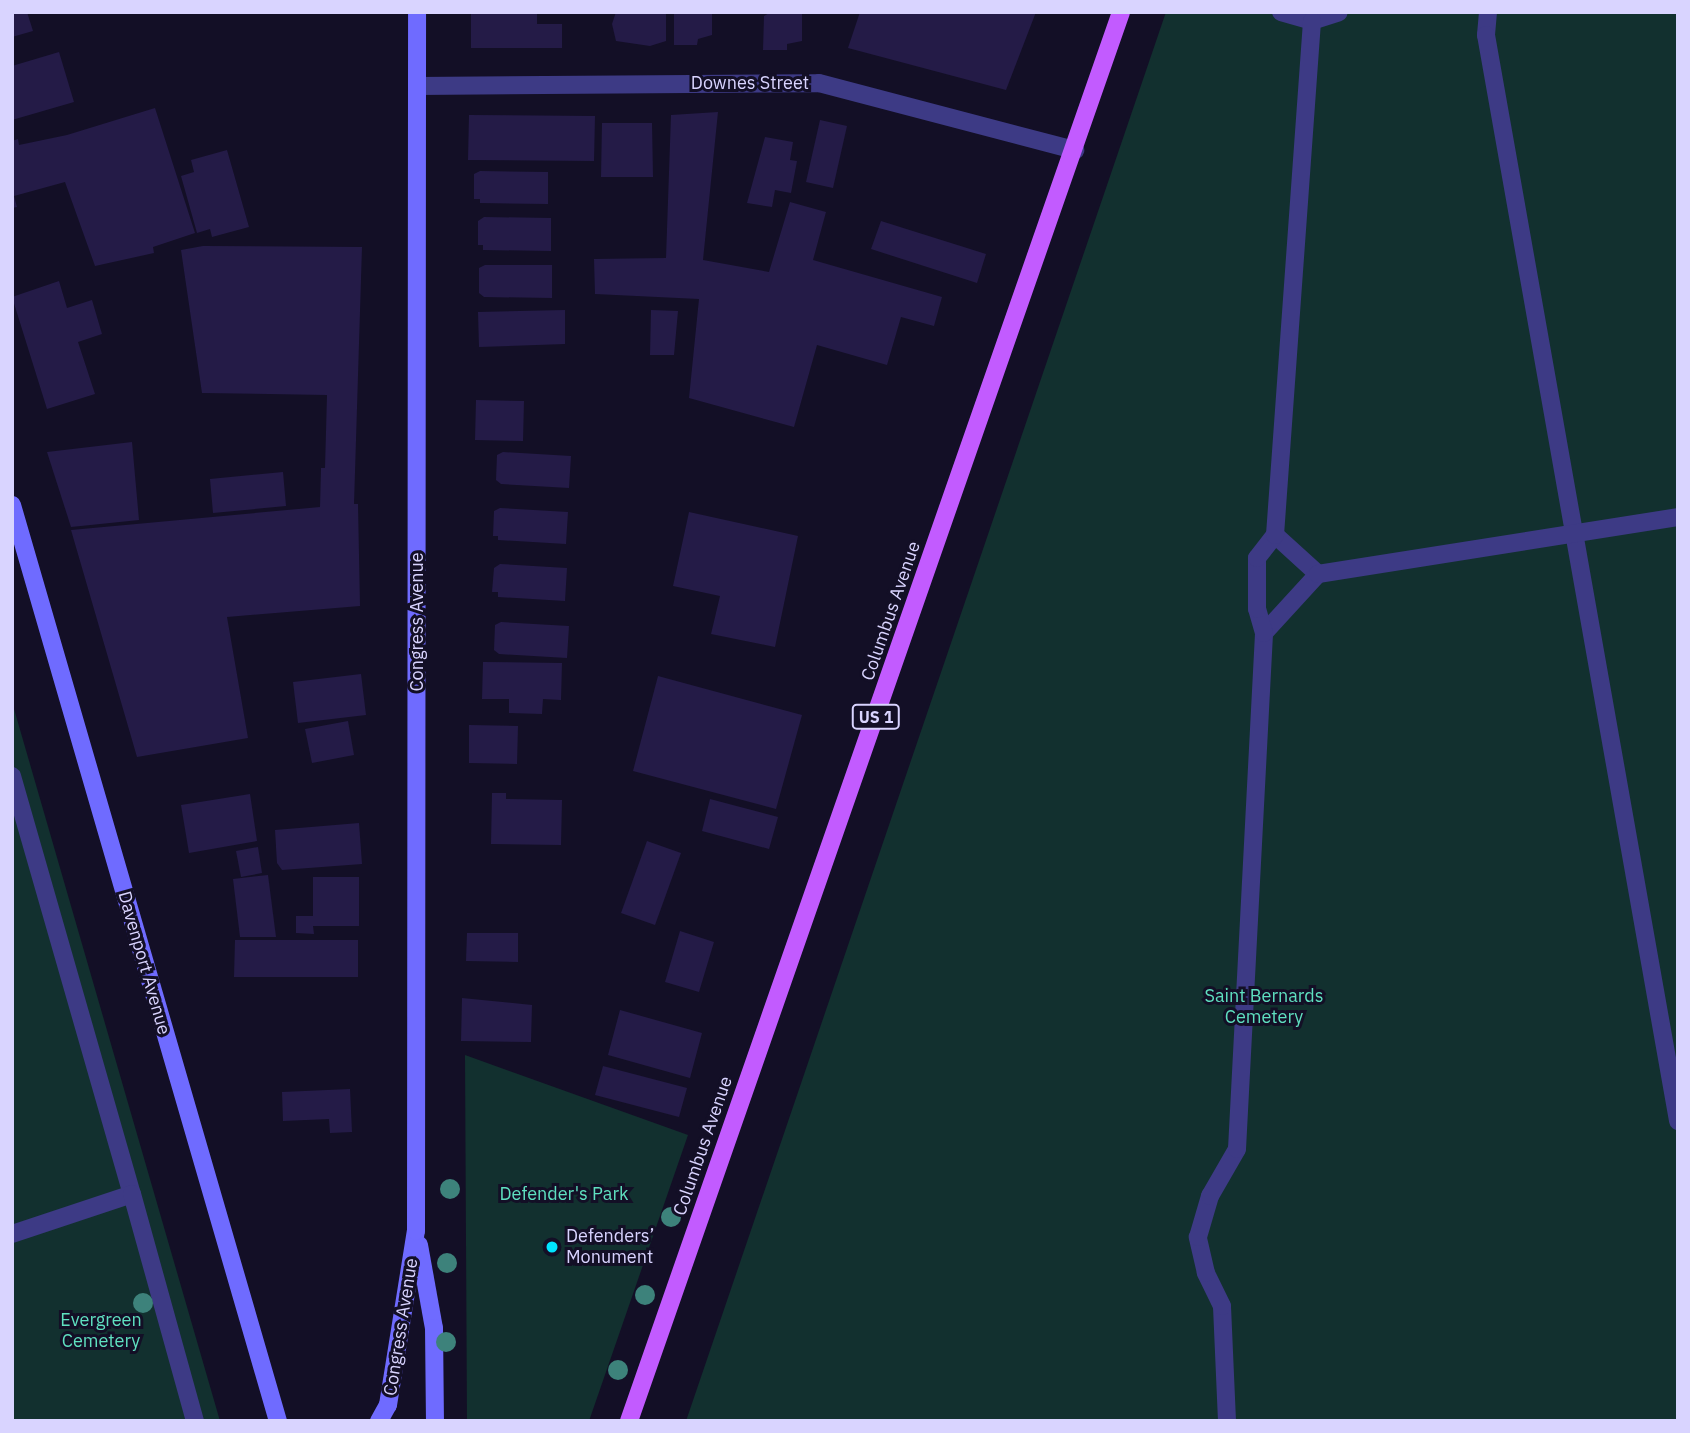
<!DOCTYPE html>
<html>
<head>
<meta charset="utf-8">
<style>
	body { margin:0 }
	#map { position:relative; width:1690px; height:1433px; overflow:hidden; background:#130f26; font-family:"IBM Plex Sans",sans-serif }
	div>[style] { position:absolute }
	.green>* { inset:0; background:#12302f }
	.building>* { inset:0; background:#241b47 }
	.lane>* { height:18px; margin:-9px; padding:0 9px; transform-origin:9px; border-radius:9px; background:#3d3a85 }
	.street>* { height:18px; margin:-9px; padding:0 9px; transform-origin:9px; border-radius:9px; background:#3d3a85 }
	.secondary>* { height:18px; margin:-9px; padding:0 9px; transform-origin:9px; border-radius:9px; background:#6f6bff }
	.primary>* { height:18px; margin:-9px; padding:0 9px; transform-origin:9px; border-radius:9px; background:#c25bff }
	.trees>* { width:20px; height:20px; margin:-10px; border-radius:50%; background:#3d827b }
	.dots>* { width:19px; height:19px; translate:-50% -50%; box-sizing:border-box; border:4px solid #130f26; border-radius:50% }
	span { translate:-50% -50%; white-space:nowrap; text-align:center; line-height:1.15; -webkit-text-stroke:6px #130f26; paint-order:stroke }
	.shield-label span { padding:2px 5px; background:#130f26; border:2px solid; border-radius:5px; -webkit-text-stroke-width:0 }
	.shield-label { font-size:16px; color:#d9d4ff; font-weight:700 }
	.street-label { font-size:18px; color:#d9d4ff }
	.park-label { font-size:18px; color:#5fe0c0 }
	.poi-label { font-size:18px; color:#d9d4ff }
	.left { translate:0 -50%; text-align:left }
	.frame { position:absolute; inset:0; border:14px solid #d9d4ff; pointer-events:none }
</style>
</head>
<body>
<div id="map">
	<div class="green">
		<div style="clip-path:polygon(1166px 12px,1678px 12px,1678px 1421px,686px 1421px)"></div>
		<div style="clip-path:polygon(12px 702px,220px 1421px,12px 1421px)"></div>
		<div style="clip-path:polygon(465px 1055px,688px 1135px,589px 1421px,467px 1421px)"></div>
	</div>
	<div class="building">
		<div style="clip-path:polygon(12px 12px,27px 12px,33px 31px,12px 37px)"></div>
		<div style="clip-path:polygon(471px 12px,537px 12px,537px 24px,562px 24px,562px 48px,471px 48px)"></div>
		<div style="clip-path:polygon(616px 12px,666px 12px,666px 41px,650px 46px,616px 41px,612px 24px)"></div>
		<div style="clip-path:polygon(674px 12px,712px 12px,712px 35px,698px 39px,697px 45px,674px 45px)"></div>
		<div style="clip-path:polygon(771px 12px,802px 12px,802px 41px,787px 44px,787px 50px,763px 50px,764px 16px)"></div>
		<div style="clip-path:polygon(860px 12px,1036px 12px,1006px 90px,848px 48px)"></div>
		<div style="clip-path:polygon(59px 52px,74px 102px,12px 120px,12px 66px)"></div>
		<div style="clip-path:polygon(155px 108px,195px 233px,153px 247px,154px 253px,95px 266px,65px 182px,14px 196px,17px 207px,12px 208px,12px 141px,18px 139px,19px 145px,67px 135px)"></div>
		<div style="clip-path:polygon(718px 112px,703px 260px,769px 272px,790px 202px,826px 212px,813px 260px,942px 297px,934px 326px,901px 317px,887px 365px,817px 345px,794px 427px,689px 398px,699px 299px,595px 294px,594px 259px,666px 258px,671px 115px)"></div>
		<div style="clip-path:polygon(469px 115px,595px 116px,594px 161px,468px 160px)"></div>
		<div style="clip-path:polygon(820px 120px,847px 126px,833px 188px,806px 182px)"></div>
		<div style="clip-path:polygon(602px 123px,652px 123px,653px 177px,601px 177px)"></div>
		<div style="clip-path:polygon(765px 137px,793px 142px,790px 160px,797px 161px,791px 193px,775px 190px,772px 207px,747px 203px)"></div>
		<div style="clip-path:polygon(227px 150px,249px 227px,212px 237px,210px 229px,197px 233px,181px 176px,194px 172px,191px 160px)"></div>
		<div style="clip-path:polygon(480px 171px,548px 172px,548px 204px,480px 203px,480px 199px,474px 199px,474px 174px)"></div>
		<div style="clip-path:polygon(484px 217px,551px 218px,551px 251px,483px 250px,483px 245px,478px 245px,478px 221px)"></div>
		<div style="clip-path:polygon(881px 221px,986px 254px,977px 283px,871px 249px)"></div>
		<div style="clip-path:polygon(203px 246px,362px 247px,354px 504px,358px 504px,360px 606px,227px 617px,248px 738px,137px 757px,71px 530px,320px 507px,321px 468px,325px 468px,327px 395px,202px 393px,181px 250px)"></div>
		<div style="clip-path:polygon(485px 265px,552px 265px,552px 298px,484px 297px,479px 293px,479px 268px)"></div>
		<div style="clip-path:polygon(59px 281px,67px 308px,92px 300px,102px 334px,78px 342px,95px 394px,47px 409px,12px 297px)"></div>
		<div style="clip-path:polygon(565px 310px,565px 344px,479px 347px,478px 312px)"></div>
		<div style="clip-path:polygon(651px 310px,678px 311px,674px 355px,650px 355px)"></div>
		<div style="clip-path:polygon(476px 400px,524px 401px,523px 441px,475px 440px)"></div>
		<div style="clip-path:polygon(132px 442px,139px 520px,71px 527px,47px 452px)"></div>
		<div style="clip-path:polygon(503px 452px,571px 456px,569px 488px,501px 484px,496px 480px,497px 455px)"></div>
		<div style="clip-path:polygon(283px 472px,286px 506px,213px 513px,210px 479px)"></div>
		<div style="clip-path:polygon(500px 508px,568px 512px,566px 544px,498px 540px,498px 536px,493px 536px,494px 511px)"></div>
		<div style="clip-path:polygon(689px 512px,798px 536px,775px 647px,711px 634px,720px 596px,673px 586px)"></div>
		<div style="clip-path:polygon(500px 564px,567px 568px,565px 601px,498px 597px,498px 592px,492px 592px,494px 568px)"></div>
		<div style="clip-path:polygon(501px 622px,569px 626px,567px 658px,499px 654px,494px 650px,495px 625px)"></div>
		<div style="clip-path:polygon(483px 662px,562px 663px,561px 700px,543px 699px,542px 714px,509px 713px,509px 699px,482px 699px)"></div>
		<div style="clip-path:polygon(361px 674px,366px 715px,298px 723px,293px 682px)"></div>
		<div style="clip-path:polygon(658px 676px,802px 715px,776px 809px,633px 771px)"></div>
		<div style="clip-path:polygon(348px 721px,354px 755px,312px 763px,305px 729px)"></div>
		<div style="clip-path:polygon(469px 725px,518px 726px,517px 764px,469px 763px)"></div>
		<div style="clip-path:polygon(492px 793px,506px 793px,506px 799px,562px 800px,561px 845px,491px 844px)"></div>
		<div style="clip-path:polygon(250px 794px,257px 841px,189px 853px,181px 805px)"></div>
		<div style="clip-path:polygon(710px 799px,778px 817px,769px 849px,702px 831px)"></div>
		<div style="clip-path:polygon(359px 823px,362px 864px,282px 870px,277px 863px,275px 830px)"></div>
		<div style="clip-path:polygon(647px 841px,681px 853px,655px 925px,621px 913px)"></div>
		<div style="clip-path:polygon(258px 847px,262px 873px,241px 877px,236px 851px)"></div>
		<div style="clip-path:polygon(268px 875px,276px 937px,240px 937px,233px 879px)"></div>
		<div style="clip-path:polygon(313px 877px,359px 877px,359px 926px,313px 926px,314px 934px,296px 933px,296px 916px,313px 916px)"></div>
		<div style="clip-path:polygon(680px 931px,714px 942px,699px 992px,665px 982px)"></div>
		<div style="clip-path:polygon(467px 933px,518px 933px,518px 962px,466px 961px)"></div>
		<div style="clip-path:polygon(235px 940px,358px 940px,358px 977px,234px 977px)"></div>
		<div style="clip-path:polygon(462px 998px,532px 1005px,531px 1042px,461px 1041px)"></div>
		<div style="clip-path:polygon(620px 1010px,702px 1033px,690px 1078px,608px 1055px)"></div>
		<div style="clip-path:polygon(603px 1066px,687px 1088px,679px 1117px,595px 1095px)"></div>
		<div style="clip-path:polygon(350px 1089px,352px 1132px,330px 1133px,329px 1119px,283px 1121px,282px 1092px)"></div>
	</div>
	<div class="lane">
		<div style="left:1281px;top:12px;width:32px;rotate:16deg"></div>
		<div style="left:1312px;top:21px;width:28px;rotate:-18deg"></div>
		<div style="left:1488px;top:12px;width:23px;rotate:95deg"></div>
		<div style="left:1486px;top:35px;width:1103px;rotate:79.97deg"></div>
		<div style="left:1275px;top:535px;width:58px;rotate:42.2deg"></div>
		<div style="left:1264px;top:633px;width:80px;rotate:-47.5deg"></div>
		<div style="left:1318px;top:574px;width:364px;rotate:-9deg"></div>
		<div style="left:12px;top:776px;width:435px;rotate:74deg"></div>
		<div style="left:12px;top:1234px;width:126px;rotate:-18.4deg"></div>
		<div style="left:132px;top:1194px;width:236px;rotate:74.5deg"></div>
		<div style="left:1227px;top:1421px;width:115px;rotate:-92.5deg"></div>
		<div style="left:1222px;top:1306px;width:37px;rotate:-116deg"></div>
		<div style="left:1206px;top:1273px;width:37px;rotate:-103deg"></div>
		<div style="left:1198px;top:1237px;width:43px;rotate:-73.7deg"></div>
		<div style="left:1210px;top:1196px;width:54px;rotate:-60.1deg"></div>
		<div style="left:1237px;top:1149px;width:517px;rotate:-87deg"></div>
		<div style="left:1264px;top:633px;width:25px;rotate:-106deg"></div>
		<div style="left:1257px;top:609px;width:51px;rotate:-90deg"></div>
		<div style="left:1257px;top:558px;width:29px;rotate:-52deg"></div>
		<div style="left:1275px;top:535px;width:515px;rotate:-85.88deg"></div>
	</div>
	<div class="street">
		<div style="left:417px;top:86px;width:402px;rotate:-0.4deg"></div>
		<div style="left:819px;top:83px;width:265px;rotate:14.7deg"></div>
	</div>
	<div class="secondary">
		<div style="left:12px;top:505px;width:954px;rotate:73.81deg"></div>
		<div style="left:419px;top:1245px;width:84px;rotate:79.8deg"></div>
		<div style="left:434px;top:1328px;width:93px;rotate:89.4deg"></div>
		<div style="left:379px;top:1421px;width:18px;rotate:-61deg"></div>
		<div style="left:388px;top:1405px;width:176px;rotate:-80.9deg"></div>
		<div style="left:416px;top:1231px;width:1219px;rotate:-89.95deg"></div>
	</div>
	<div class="primary">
		<div style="left:629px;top:1421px;width:1492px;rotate:-70.75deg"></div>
	</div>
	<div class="trees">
		<div style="left:450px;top:1189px"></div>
		<div style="left:671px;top:1217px"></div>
		<div style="left:447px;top:1263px"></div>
		<div style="left:645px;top:1295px"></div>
		<div style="left:143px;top:1303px"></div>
		<div style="left:446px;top:1342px"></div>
		<div style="left:618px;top:1370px"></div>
	</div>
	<div class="dots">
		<div style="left:552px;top:1247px;background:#00e5ff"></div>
	</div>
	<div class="shield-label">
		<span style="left:876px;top:717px">US 1</span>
	</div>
	<div class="street-label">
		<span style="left:750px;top:83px">Downes Street</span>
		<span style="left:891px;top:611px;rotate:-71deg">Columbus Avenue</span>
		<span style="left:417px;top:622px;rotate:-90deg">Congress Avenue</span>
		<span style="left:144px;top:963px;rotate:74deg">Davenport Avenue</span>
		<span style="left:703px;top:1146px;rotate:-71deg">Columbus Avenue</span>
		<span style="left:401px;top:1327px;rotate:-81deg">Congress Avenue</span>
	</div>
	<div class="park-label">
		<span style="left:1264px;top:1007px">Saint Bernards<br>Cemetery</span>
		<span style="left:564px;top:1194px">Defender's Park</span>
		<span style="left:101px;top:1331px">Evergreen<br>Cemetery</span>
	</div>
	<div class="poi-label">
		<span class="left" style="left:566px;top:1247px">Defenders’<br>Monument</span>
	</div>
	<div class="frame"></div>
</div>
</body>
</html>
